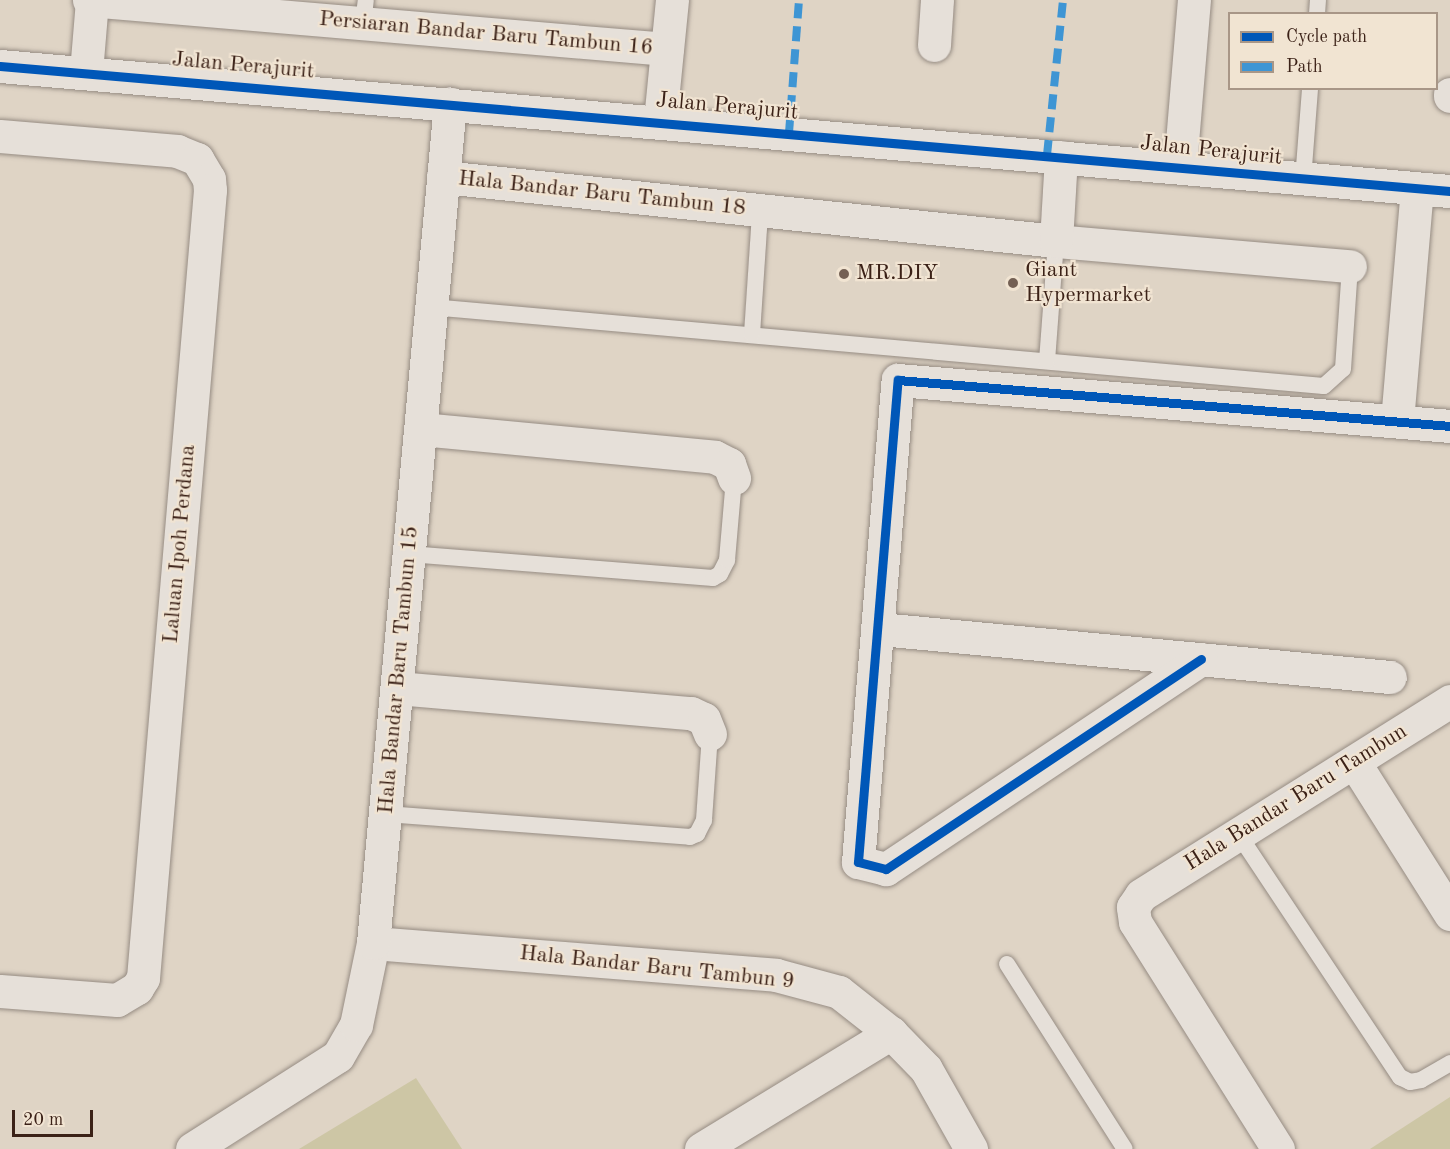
<!DOCTYPE html>
<html>
<head>
<meta charset="utf-8">
<style>
	body { margin:0 }
	#map { position:relative; width:1450px; height:1149px; overflow:hidden; background:#dfd4c5; font-family:"Old Standard TT",serif }
	div>[style] { position:absolute }
	.green>* { inset:0; background:#cdc6a5 }
	.roads { filter:drop-shadow(0 0 2px #968c83) drop-shadow(0 0 2px #968c83) }
	.lane>* { height:16px; margin:-8px; padding:0 8px; transform-origin:8px; border-radius:8px; background:#e6e0d9 }
	.street>* { height:33px; margin:-16.5px; padding:0 16.5px; transform-origin:16.5px; border-radius:16.5px; background:#e6e0d9 }
	.secondary>* { height:33px; margin:-16.5px; padding:0 16.5px; transform-origin:16.5px; border-radius:16.5px; background:#e6e0d9 }
	.quiet>* { height:8px; margin-top:-4px; transform-origin:0; background:repeating-linear-gradient(90deg,#3e95d4 0 15px,transparent 0 23px) }
	.cycleway>* { height:9px; margin:-4.5px; padding:0 4.5px; transform-origin:4.5px; border-radius:4.5px; background:#0057b8 }
	.dots>* { width:16px; height:16px; translate:-50% -50%; box-sizing:border-box; border:3px solid #f1e4d2; border-radius:50% }
	span { translate:-50% -50%; white-space:nowrap; text-align:center; line-height:1.15; -webkit-text-stroke:4.5px #f1e4d2; paint-order:stroke }
	.street-label { font-size:22px; color:#3b2117 }
	.poi-label { font-size:22px; color:#3b2117 }
	.left { translate:0 -50%; text-align:left }
	.legend { position:absolute; left:1228px; top:12px; width:210px; height:78px; box-sizing:border-box; background:#f1e4d2; border:2px solid #a89687; margin:0; padding:8px 10px; list-style:none; font-size:18px; color:#3b2117 }
	.legend li { display:flex; align-items:center; gap:12px; height:30px }
	.legend b { width:30px; border:2px solid #a89687 }
	.scale { position:absolute; left:12px; top:1110px; width:81px; height:27px; box-sizing:border-box; border:3px solid #3b2117; border-top:0; padding-left:8px; font-size:18px; line-height:21px; white-space:nowrap; color:#3b2117; -webkit-text-stroke:4px #f1e4d2; paint-order:stroke }
</style>
</head>
<body>
<div id="map">
	<div class="green">
		<div style="clip-path:polygon(416px 1078px,462px 1149px,299px 1149px)"></div>
		<div style="clip-path:polygon(1450px 1097px,1450px 1149px,1370px 1149px)"></div>
	</div>
	<div class="roads">
		<div class="lane">
			<div style="left:1317px;top:14px;width:14px;rotate:-86deg"></div>
			<div style="left:363px;top:23px;width:23px;rotate:-83deg"></div>
			<div style="left:1303px;top:180px;width:92px;rotate:-85.6deg"></div>
			<div style="left:431px;top:307px;width:896px;rotate:5.06deg"></div>
			<div style="left:1324px;top:386px;width:25px;rotate:-42deg"></div>
			<div style="left:1343px;top:369px;width:103px;rotate:-86.1deg"></div>
			<div style="left:752px;top:334px;width:122px;rotate:-86.2deg"></div>
			<div style="left:1047px;top:361px;width:120px;rotate:-85.7deg"></div>
			<div style="left:409px;top:554px;width:305px;rotate:4.5deg"></div>
			<div style="left:713px;top:578px;width:8px;rotate:-30deg"></div>
			<div style="left:720px;top:574px;width:16px;rotate:-63deg"></div>
			<div style="left:727px;top:560px;width:82px;rotate:-85.1deg"></div>
			<div style="left:386px;top:814px;width:305px;rotate:4.3deg"></div>
			<div style="left:690px;top:837px;width:8px;rotate:-23deg"></div>
			<div style="left:697px;top:834px;width:16px;rotate:-63deg"></div>
			<div style="left:704px;top:820px;width:86px;rotate:-86deg"></div>
			<div style="left:1239px;top:835px;width:291px;rotate:56.4deg"></div>
			<div style="left:1400px;top:1077px;width:11px;rotate:27deg"></div>
			<div style="left:1410px;top:1082px;width:11px;rotate:-10deg"></div>
			<div style="left:1421px;top:1080px;width:34px;rotate:-30deg"></div>
			<div style="left:1007px;top:964px;width:219px;rotate:57.5deg"></div>
		</div>
		<div class="street">
			<div style="left:89px;top:0;width:580px;rotate:4.85deg"></div>
			<div style="left:934px;top:45px;width:45px;rotate:-86.2deg"></div>
			<div style="left:86px;top:72px;width:72px;rotate:-85.2deg"></div>
			<div style="left:1450px;top:96px;width:2px;rotate:-90deg"></div>
			<div style="left:660px;top:120px;width:121px;rotate:-84.3deg"></div>
			<div style="left:0;top:136px;width:178px;rotate:4.8deg"></div>
			<div style="left:177px;top:151px;width:22px;rotate:22deg"></div>
			<div style="left:197px;top:159px;width:23px;rotate:59deg"></div>
			<div style="left:209px;top:179px;width:11px;rotate:85deg"></div>
			<div style="left:210px;top:190px;width:791px;rotate:94.86deg"></div>
			<div style="left:143px;top:978px;width:12px;rotate:121deg"></div>
			<div style="left:137px;top:988px;width:23px;rotate:149deg"></div>
			<div style="left:117px;top:1000px;width:117px;rotate:-175.6deg"></div>
			<div style="left:1180px;top:166px;width:167px;rotate:-85.2deg"></div>
			<div style="left:443px;top:177px;width:616px;rotate:5.96deg"></div>
			<div style="left:1056px;top:241px;width:295px;rotate:4.9deg"></div>
			<div style="left:1056px;top:241px;width:84px;rotate:-86.6deg"></div>
			<div style="left:1397px;top:421px;width:233px;rotate:-85.1deg"></div>
			<div style="left:421px;top:429px;width:295px;rotate:5.4deg"></div>
			<div style="left:715px;top:457px;width:16px;rotate:27deg"></div>
			<div style="left:729px;top:464px;width:15px;rotate:70deg"></div>
			<div style="left:880px;top:629px;width:512px;rotate:5.38deg"></div>
			<div style="left:1201px;top:659px;width:379px;rotate:146.3deg"></div>
			<div style="left:886px;top:869px;width:29px;rotate:-166deg"></div>
			<div style="left:858px;top:862px;width:484px;rotate:-85.3deg"></div>
			<div style="left:898px;top:380px;width:554px;rotate:4.76deg"></div>
			<div style="left:397px;top:688px;width:295px;rotate:4.9deg"></div>
			<div style="left:691px;top:713px;width:14px;rotate:25deg"></div>
			<div style="left:704px;top:719px;width:16px;rotate:68deg"></div>
			<div style="left:1354px;top:762px;width:180px;rotate:57.7deg"></div>
			<div style="left:373px;top:943px;width:404px;rotate:4.5deg"></div>
			<div style="left:776px;top:975px;width:65px;rotate:15.1deg"></div>
			<div style="left:839px;top:992px;width:66px;rotate:38.3deg"></div>
			<div style="left:891px;top:1033px;width:50px;rotate:45.8deg"></div>
			<div style="left:926px;top:1069px;width:92px;rotate:60.6deg"></div>
			<div style="left:192px;top:1149px;width:173px;rotate:-32.5deg"></div>
			<div style="left:338px;top:1056px;width:36px;rotate:-60deg"></div>
			<div style="left:356px;top:1025px;width:84px;rotate:-78.3deg"></div>
			<div style="left:373px;top:943px;width:843px;rotate:-84.76deg"></div>
			<div style="left:701px;top:1149px;width:223px;rotate:-31.4deg"></div>
			<div style="left:1278px;top:1149px;width:268px;rotate:-122.2deg"></div>
			<div style="left:1135px;top:922px;width:15px;rotate:-98deg"></div>
			<div style="left:1133px;top:907px;width:14px;rotate:-56deg"></div>
			<div style="left:1141px;top:895px;width:365px;rotate:-32.1deg"></div>
		</div>
		<div class="secondary">
			<div style="left:0;top:66px;width:1455px;rotate:4.93deg"></div>
		</div>
	</div>
	<div class="quiet">
		<div style="left:789px;top:133px;width:133px;rotate:-85.7deg"></div>
		<div style="left:1047px;top:155px;width:156px;rotate:-84.1deg"></div>
	</div>
	<div class="cycleway">
		<div style="left:0;top:66px;width:1455px;rotate:4.93deg"></div>
		<div style="left:1201px;top:659px;width:379px;rotate:146.3deg"></div>
		<div style="left:886px;top:869px;width:29px;rotate:-166deg"></div>
		<div style="left:858px;top:862px;width:484px;rotate:-85.3deg"></div>
		<div style="left:898px;top:380px;width:554px;rotate:4.76deg"></div>
	</div>
	<div class="dots">
		<div style="left:844px;top:274px;background:#746054"></div>
		<div style="left:1013px;top:283px;background:#746054"></div>
	</div>
	<div class="street-label">
		<span style="left:486px;top:34px;rotate:5deg">Persiaran Bandar Baru Tambun 16</span>
		<span style="left:243px;top:66px;rotate:5deg">Jalan Perajurit</span>
		<span style="left:727px;top:107px;rotate:5deg">Jalan Perajurit</span>
		<span style="left:1211px;top:151px;rotate:6deg">Jalan Perajurit</span>
		<span style="left:602px;top:194px;rotate:6deg">Hala Bandar Baru Tambun 18</span>
		<span style="left:180px;top:544px;rotate:-85deg">Laluan Ipoh Perdana</span>
		<span style="left:399px;top:670px;rotate:-85deg">Hala Bandar Baru Tambun 15</span>
		<span style="left:1296px;top:798px;rotate:-32deg">Hala Bandar Baru Tambun</span>
		<span style="left:657px;top:968px;rotate:6deg">Hala Bandar Baru Tambun 9</span>
	</div>
	<div class="poi-label">
		<span class="left" style="left:1025px;top:283px">Giant<br>Hypermarket</span>
		<span class="left" style="left:856px;top:274px">MR.DIY</span>
	</div>
	<ul class="legend">
	<li><b style="height:8px;background:#0057b8"></b>Cycle path</li>
	<li><b style="height:8px;background:#3e95d4"></b>Path</li>
	</ul>
	<div class="scale">20 m</div>
</div>
</body>
</html>
